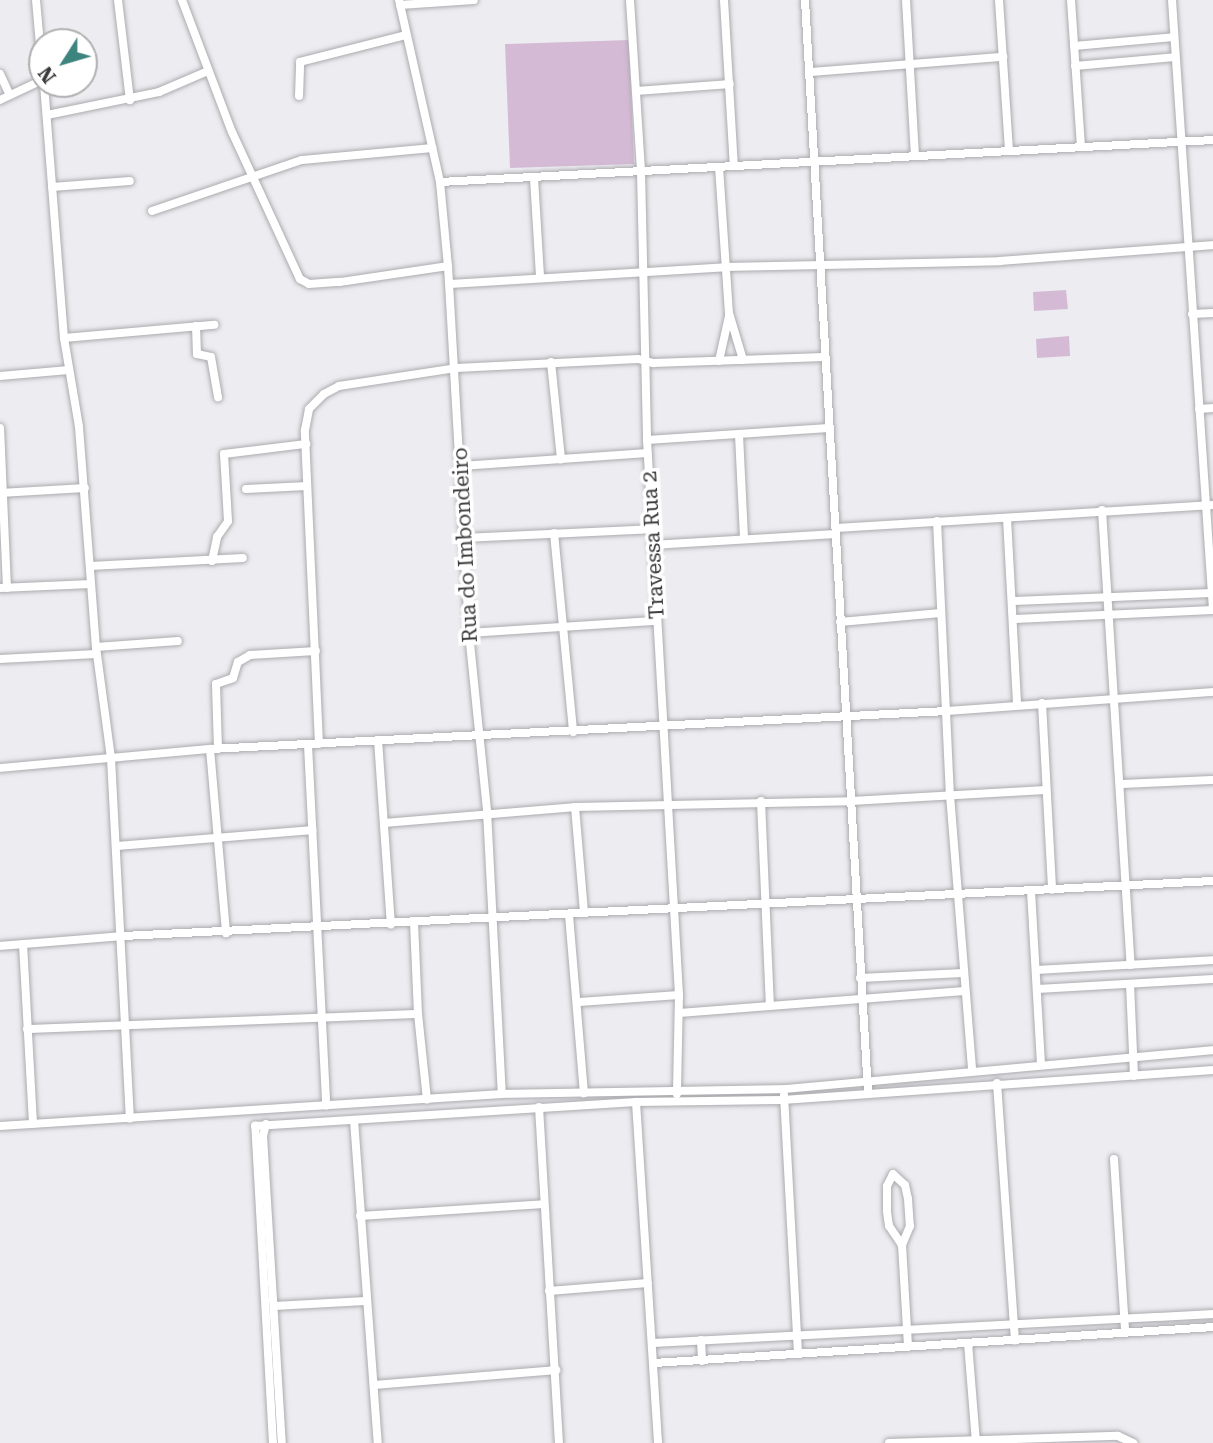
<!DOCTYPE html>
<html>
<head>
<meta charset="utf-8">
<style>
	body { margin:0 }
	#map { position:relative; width:1213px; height:1443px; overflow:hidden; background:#ededf1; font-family:"Roboto Serif",serif }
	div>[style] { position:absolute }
	.green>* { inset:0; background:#d5bad6 }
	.roads { filter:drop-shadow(0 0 2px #ababaf) drop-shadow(0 0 2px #ababaf) }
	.street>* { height:8px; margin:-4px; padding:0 4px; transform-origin:4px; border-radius:4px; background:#fff }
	span { translate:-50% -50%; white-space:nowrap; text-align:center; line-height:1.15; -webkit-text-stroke:7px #fff; paint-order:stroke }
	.street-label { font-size:21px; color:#39393a }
	.north { position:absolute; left:28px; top:28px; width:70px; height:70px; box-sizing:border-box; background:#fff; border:2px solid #b0b0b0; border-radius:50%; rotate:233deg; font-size:19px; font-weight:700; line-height:28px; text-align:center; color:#39393a }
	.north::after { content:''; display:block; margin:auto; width:24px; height:32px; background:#3d847f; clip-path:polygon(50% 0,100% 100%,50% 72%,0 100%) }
</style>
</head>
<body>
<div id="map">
	<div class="green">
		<div style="clip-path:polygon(629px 40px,634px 164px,510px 168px,505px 44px)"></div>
		<div style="clip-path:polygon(1066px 290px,1068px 309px,1034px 311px,1033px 292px)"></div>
		<div style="clip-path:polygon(1069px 336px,1070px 356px,1037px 358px,1036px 339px)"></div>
	</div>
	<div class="roads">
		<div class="street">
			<div style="left:36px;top:0;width:67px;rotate:84.9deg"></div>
			<div style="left:118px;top:0;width:101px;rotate:83.2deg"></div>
			<div style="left:182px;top:0;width:141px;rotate:69.3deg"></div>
			<div style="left:232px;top:132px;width:162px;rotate:65.2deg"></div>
			<div style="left:300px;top:279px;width:10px;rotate:29deg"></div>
			<div style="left:309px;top:284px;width:31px;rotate:-4deg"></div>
			<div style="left:340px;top:282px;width:109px;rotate:-8.4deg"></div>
			<div style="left:399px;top:0;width:187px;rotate:77.3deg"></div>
			<div style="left:440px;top:182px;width:84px;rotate:84.6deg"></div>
			<div style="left:448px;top:266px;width:368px;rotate:86.7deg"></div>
			<div style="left:469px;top:633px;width:179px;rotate:84.2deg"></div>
			<div style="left:487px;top:811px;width:283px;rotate:87deg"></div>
			<div style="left:630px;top:0;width:172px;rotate:86.3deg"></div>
			<div style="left:641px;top:172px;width:268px;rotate:88.7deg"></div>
			<div style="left:647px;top:440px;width:556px;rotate:86.7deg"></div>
			<div style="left:679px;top:995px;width:99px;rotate:91.2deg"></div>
			<div style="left:724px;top:0;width:166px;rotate:86.6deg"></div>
			<div style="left:805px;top:0;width:1095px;rotate:86.7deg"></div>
			<div style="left:906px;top:0;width:155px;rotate:86.7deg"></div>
			<div style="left:999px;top:0;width:149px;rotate:86.2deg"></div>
			<div style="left:1071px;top:0;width:147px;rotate:86.1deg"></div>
			<div style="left:1172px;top:0;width:610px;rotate:86.15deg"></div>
			<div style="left:400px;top:5px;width:74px;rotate:-3.9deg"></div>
			<div style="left:1074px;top:46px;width:100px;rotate:-5.1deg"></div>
			<div style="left:1075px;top:66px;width:100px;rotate:-5.1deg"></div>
			<div style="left:811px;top:72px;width:193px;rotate:-4.5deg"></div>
			<div style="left:0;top:74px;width:23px;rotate:65deg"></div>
			<div style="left:44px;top:84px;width:255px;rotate:85.5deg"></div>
			<div style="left:64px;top:338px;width:90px;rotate:80.4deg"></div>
			<div style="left:79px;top:427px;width:221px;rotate:85.6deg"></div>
			<div style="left:96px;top:647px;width:112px;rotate:82.3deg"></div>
			<div style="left:111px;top:758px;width:361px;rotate:87deg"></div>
			<div style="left:637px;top:91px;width:93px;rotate:-4.3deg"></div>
			<div style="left:299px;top:96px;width:34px;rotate:-88deg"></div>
			<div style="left:300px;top:62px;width:109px;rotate:-14.3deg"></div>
			<div style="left:0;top:100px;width:47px;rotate:-25.5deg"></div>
			<div style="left:47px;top:115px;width:114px;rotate:-11.6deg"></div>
			<div style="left:159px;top:92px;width:53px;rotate:-23.2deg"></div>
			<div style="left:719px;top:167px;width:146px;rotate:86.1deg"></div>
			<div style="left:729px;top:313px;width:49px;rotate:73.4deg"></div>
			<div style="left:534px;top:178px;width:99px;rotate:86.5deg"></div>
			<div style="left:440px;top:182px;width:774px;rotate:-3.11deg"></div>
			<div style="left:52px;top:187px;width:78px;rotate:-4.4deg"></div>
			<div style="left:152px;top:211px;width:158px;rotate:-18.8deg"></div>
			<div style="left:302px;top:160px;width:131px;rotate:-5.3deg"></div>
			<div style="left:450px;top:284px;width:276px;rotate:-3.5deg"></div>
			<div style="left:725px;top:267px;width:275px;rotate:-1.2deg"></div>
			<div style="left:1000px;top:261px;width:214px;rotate:-4.3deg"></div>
			<div style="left:1192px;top:314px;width:21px;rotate:-3deg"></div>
			<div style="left:196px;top:326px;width:28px;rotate:88deg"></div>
			<div style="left:197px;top:354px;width:14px;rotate:12deg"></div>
			<div style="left:211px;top:357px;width:41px;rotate:80.1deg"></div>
			<div style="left:64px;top:338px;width:151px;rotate:-5deg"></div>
			<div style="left:719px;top:361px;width:46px;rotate:-77.5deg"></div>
			<div style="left:551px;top:362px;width:98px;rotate:84.1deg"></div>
			<div style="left:0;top:376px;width:69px;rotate:-5deg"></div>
			<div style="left:1199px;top:409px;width:14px;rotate:-4deg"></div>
			<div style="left:0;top:428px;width:160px;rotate:87.5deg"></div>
			<div style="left:739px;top:435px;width:102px;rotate:87.2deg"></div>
			<div style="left:647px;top:440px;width:182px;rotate:-3.8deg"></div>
			<div style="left:461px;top:466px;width:187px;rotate:-4deg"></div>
			<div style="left:246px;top:489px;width:61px;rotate:-2.8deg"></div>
			<div style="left:0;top:493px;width:85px;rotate:-3.4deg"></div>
			<div style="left:1102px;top:510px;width:456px;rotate:86.4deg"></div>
			<div style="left:1007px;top:518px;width:187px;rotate:86.9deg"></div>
			<div style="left:937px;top:521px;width:274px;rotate:87.3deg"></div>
			<div style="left:950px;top:795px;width:276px;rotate:85.4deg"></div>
			<div style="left:836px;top:528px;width:378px;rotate:-3.5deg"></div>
			<div style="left:554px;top:533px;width:200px;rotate:84.5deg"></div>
			<div style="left:463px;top:538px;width:188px;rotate:-2.7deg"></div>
			<div style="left:652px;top:545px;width:184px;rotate:-3.4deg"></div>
			<div style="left:212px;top:561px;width:25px;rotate:-78deg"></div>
			<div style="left:217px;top:537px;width:19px;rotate:-55deg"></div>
			<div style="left:228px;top:521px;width:67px;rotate:-93.4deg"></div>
			<div style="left:224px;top:454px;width:83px;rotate:-7deg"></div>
			<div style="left:90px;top:566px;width:153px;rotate:-3deg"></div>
			<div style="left:0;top:588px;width:91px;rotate:-2.5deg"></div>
			<div style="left:1014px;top:601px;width:198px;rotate:-2.3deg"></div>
			<div style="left:1015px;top:619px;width:198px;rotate:-2.6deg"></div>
			<div style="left:840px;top:622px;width:101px;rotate:-5.1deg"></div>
			<div style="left:469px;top:633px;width:188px;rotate:-3.7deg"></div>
			<div style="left:96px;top:647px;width:82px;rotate:-4.2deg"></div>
			<div style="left:0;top:659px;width:96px;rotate:-3deg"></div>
			<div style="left:1042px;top:703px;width:187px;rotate:86.9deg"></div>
			<div style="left:378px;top:740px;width:185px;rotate:86deg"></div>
			<div style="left:319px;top:744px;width:314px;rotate:-92.6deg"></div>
			<div style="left:305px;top:430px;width:21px;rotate:-79deg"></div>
			<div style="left:309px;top:409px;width:21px;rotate:-45deg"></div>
			<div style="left:324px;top:394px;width:17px;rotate:-28deg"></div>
			<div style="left:339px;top:386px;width:118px;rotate:-8.7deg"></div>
			<div style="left:456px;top:368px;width:182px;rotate:-2.8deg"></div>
			<div style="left:638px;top:359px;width:16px;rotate:15deg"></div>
			<div style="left:653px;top:363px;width:171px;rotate:-2deg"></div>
			<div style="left:308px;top:745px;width:361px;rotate:87.1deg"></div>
			<div style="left:210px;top:749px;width:185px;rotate:85deg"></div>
			<div style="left:218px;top:749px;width:65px;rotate:-91.8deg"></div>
			<div style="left:216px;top:684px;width:18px;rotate:-19deg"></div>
			<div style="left:233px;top:678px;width:17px;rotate:-73deg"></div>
			<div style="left:238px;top:662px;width:14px;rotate:-30deg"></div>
			<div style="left:250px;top:655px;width:66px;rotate:-3.5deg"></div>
			<div style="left:0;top:768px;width:211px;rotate:-5.2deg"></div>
			<div style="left:210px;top:749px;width:738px;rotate:-2.95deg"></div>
			<div style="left:947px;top:711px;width:267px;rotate:-4.1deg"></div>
			<div style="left:1121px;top:784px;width:92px;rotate:-2.5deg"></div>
			<div style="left:761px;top:801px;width:204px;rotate:87.5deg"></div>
			<div style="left:575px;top:807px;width:276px;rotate:-1.2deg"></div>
			<div style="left:851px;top:801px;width:195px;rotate:-3.2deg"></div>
			<div style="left:385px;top:823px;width:191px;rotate:-4.8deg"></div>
			<div style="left:575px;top:807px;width:105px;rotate:85.1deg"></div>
			<div style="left:118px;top:846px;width:195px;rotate:-4.7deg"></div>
			<div style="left:1031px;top:891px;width:174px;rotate:86.7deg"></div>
			<div style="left:569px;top:915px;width:179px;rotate:85.2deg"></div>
			<div style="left:23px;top:944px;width:180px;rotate:86.8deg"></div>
			<div style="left:0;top:946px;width:123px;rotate:-4.6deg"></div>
			<div style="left:123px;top:936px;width:1091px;rotate:-2.89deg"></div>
			<div style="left:1036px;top:970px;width:177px;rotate:-3.2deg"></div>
			<div style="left:860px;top:978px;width:103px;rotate:-2.8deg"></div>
			<div style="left:1130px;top:984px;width:92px;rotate:87.5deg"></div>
			<div style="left:1037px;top:989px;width:176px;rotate:-3.3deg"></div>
			<div style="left:579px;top:1002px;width:100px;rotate:-4deg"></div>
			<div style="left:679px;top:1013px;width:286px;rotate:-4.4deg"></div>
			<div style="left:418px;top:1014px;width:86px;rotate:84deg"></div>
			<div style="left:27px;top:1029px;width:391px;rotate:-2.2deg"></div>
			<div style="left:418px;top:1014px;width:90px;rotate:-92.5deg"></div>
			<div style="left:997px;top:1083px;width:258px;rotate:86deg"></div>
			<div style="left:784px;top:1095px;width:257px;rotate:86.9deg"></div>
			<div style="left:636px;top:1102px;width:342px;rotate:86.3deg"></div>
			<div style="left:539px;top:1107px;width:337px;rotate:86.6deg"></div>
			<div style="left:354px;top:1120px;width:324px;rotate:85.8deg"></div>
			<div style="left:266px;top:1124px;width:12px;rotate:104deg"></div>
			<div style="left:263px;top:1136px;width:308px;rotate:86.5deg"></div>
			<div style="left:0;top:1126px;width:503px;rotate:-3.65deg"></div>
			<div style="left:502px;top:1094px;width:283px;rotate:-1deg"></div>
			<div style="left:785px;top:1089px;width:430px;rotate:-5.2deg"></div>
			<div style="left:1114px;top:1159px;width:172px;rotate:86.3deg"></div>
			<div style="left:360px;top:1216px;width:184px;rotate:-3.7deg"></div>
			<div style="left:902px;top:1245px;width:23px;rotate:-124deg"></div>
			<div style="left:889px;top:1226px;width:15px;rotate:-98deg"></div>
			<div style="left:887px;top:1211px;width:25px;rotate:-90deg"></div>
			<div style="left:887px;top:1186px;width:13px;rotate:-63deg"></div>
			<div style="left:893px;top:1174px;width:16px;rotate:43deg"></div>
			<div style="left:905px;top:1185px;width:14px;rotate:78deg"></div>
			<div style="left:908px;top:1199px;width:27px;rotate:86deg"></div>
			<div style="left:910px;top:1226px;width:21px;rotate:113deg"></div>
			<div style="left:902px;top:1245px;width:101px;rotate:86.6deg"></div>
			<div style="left:549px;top:1291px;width:99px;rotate:-4.6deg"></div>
			<div style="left:274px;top:1306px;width:91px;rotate:-3.1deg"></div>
			<div style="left:701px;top:1340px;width:21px;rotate:87deg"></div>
			<div style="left:653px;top:1343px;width:561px;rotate:-2.96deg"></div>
			<div style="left:968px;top:1343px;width:100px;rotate:85.4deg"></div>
			<div style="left:654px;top:1363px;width:560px;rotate:-3.68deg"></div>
			<div style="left:375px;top:1385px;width:182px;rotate:-4.7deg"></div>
			<div style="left:273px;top:1443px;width:318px;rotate:-93.2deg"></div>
			<div style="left:255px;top:1126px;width:382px;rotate:-3.6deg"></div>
			<div style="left:636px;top:1102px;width:147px;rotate:-0.8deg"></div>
			<div style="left:783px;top:1100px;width:431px;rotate:-4deg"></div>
			<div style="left:889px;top:1443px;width:229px;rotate:-1.8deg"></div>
			<div style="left:1118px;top:1436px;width:17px;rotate:25deg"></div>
		</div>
	</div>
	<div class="street-label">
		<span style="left:465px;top:545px;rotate:-93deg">Rua do Imbondeiro</span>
		<span style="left:653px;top:545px;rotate:-93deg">Travessa Rua 2</span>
	</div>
	<div class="north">N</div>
</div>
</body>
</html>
